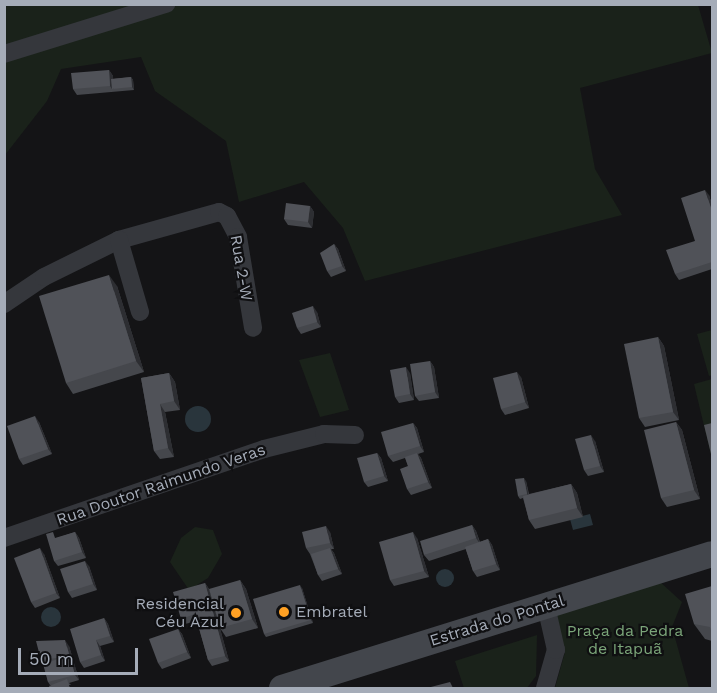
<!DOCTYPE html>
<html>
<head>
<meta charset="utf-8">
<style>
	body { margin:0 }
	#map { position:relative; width:717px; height:693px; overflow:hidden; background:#141416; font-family:"Work Sans",sans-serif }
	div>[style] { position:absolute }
	.green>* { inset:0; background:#1a221a }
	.water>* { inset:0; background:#29353c }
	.round { border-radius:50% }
	.minor>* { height:18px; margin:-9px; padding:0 9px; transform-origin:9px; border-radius:9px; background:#35373c }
	.secondary>* { height:26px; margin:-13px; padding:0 13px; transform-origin:13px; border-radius:13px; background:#43464c }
	.wall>* { inset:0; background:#45474c }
	.shaded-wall>* { inset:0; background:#2d2e32 }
	.building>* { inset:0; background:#505258 }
	.dots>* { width:16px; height:16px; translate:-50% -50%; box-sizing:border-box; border:3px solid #0f0f11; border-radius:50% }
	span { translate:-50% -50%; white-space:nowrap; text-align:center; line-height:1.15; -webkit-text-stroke:4.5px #0f0f11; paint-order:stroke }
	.street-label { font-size:16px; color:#a5acb8 }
	.poi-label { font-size:16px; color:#a5acb8 }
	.right { translate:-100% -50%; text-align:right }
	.left { translate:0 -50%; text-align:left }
	.park-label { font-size:16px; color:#7ba579 }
	.frame { position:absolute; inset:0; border:6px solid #a5acb8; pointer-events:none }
	.scale { position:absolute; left:18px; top:648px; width:120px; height:27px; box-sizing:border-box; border:3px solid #a5acb8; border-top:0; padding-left:8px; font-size:18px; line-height:21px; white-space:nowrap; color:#a5acb8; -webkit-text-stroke:4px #0f0f11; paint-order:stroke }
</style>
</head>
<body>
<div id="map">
	<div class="green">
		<div style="clip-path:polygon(5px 5px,698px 5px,712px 53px,580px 88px,595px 169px,622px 215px,365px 281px,343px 228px,304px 182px,239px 202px,226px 141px,155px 91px,141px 57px,61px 69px,47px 101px,5px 155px)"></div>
		<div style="clip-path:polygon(712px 330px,712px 375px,709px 376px,697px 334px)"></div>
		<div style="clip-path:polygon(330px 353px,349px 410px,320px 417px,299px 360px)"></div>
		<div style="clip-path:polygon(712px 379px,712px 459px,694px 384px)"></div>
		<div style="clip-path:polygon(195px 527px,213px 530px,222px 554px,208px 578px,189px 590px,170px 562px,181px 538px)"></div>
		<div style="clip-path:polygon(659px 581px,682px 602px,672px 627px,689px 688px,555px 688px,565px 652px,554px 611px)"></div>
		<div style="clip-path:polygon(537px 635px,536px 676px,527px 688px,464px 688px,455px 661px)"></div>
	</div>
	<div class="water">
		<div class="round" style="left:185px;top:406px;width:26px;height:26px"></div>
		<div style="clip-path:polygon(590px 514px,593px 525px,573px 530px,570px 519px)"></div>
		<div class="round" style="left:436px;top:569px;width:18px;height:18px"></div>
		<div class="round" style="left:41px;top:607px;width:20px;height:20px"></div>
	</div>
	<div class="minor">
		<div style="left:4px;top:54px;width:170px;rotate:-17.2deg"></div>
		<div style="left:119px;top:240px;width:104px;rotate:-15.6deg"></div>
		<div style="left:219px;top:212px;width:9px;rotate:27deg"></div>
		<div style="left:227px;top:216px;width:24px;rotate:62deg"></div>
		<div style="left:238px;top:237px;width:92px;rotate:80.6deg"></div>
		<div style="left:4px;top:304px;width:48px;rotate:-34deg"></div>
		<div style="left:44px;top:277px;width:84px;rotate:-26.3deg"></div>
		<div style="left:119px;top:240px;width:75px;rotate:73.7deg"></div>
		<div style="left:4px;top:538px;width:275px;rotate:-18.9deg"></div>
		<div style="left:264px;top:449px;width:62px;rotate:-14deg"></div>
		<div style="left:324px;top:434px;width:31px;rotate:2deg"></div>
		<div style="left:545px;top:688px;width:40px;rotate:-74deg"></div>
		<div style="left:556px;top:650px;width:45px;rotate:-102.8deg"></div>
	</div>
	<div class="secondary">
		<div style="left:282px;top:688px;width:450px;rotate:-17.3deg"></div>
	</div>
	<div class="wall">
		<div style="clip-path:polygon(109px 70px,113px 76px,113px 79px,131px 77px,133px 80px,134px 90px,77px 95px,73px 89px)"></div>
		<div style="clip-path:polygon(709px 195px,712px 205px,712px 269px,679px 280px,675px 274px,695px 241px)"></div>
		<div style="clip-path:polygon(310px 206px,314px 212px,312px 228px,288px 225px,284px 219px)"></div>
		<div style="clip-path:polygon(334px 244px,338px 249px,346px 271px,331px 277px,327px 271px)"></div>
		<div style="clip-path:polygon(117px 286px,144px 372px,73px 394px,66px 383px)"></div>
		<div style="clip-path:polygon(317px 312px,321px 327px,301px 334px,297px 328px)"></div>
		<div style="clip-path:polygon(658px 337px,664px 346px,679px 420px,645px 427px,639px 418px)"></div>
		<div style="clip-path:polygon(430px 361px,434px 367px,439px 398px,419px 401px,415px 396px)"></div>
		<div style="clip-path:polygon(169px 373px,175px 382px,180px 410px,165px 412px,174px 457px,160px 459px,154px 451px,141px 378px)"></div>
		<div style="clip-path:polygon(410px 373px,414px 400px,399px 403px,395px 397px)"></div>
		<div style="clip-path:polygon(521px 377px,529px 408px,505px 415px,501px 409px)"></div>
		<div style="clip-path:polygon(39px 422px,52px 454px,23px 465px,19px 459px)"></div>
		<div style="clip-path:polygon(676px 422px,682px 430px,700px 499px,667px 507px,661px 498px)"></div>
		<div style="clip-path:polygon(413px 423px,417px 428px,424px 452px,418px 454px,421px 458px,432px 488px,411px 495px,407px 489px,408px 466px,405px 458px,393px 462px,388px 456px)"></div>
		<div style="clip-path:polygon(595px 441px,604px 472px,588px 476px,584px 470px)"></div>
		<div style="clip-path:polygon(377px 453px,381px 458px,388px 481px,368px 487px,364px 482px)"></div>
		<div style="clip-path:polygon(526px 481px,529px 494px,571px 484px,577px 493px,583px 517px,535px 529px,529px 520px,523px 498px,520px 499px,518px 496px)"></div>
		<div style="clip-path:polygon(472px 525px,476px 531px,480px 542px,488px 539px,492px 545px,500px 570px,477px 577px,473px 571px,466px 549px,429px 561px,424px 555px)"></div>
		<div style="clip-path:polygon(75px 532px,79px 538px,86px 558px,58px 566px,54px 561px,57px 538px)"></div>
		<div style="clip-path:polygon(330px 532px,334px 549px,331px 549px,334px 553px,342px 574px,322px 581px,318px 575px,310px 554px,306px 548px)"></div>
		<div style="clip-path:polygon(417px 538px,429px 577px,394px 586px,390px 580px)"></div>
		<div style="clip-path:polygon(44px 554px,60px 598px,35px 608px,31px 602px)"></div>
		<div style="clip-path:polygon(89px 566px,97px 590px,72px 598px,68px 592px)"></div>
		<div style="clip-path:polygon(240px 580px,246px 589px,258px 628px,226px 637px,220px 628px)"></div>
		<div style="clip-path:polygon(205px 583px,209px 589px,229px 661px,212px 666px,208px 660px,197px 621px,185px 624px,181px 619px)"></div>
		<div style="clip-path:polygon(712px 586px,712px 641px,705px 639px,694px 624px)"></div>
		<div style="clip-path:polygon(302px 588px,313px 623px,266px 637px,264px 634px)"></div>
		<div style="clip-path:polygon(104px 618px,108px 624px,114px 642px,100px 646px,105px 661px,84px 668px,80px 662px)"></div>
		<div style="clip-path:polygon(178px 629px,182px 634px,191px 658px,162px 669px,158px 663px)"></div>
		<div style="clip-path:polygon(69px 646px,79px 680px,69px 683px,71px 685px,50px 685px,48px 682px,44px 663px,41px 660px)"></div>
	</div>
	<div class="shaded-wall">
		<div style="clip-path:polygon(109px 70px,113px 76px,114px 89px,112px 89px,110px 86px)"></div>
		<div style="clip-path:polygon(131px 77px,133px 80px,134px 90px,132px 87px)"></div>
		<div style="clip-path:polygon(705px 190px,709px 195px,712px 205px,712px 211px)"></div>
		<div style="clip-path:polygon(310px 206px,314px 212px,312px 228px,308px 222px)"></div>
		<div style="clip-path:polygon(334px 244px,338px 249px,346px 271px,342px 266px)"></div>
		<div style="clip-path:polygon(109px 275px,117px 286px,144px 372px,136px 361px)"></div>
		<div style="clip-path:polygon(313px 306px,317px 312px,321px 327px,317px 322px)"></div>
		<div style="clip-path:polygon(658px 337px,664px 346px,679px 420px,673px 412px)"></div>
		<div style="clip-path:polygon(430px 361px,434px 367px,439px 398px,435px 392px)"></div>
		<div style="clip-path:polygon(406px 367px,410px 373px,414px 400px,410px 394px)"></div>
		<div style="clip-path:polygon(517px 372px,521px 377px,529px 408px,525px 402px)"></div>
		<div style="clip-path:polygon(169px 373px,175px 382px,180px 410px,174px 401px)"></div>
		<div style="clip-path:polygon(160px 404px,165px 412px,174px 457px,168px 448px)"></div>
		<div style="clip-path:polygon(35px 416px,39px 422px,52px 454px,48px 449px)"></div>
		<div style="clip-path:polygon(676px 422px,682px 430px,700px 499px,694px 490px)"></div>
		<div style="clip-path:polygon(413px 423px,417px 428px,424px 452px,420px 446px)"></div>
		<div style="clip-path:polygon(591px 435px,595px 441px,604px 472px,600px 466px)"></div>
		<div style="clip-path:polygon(377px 453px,381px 458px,388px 481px,384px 476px)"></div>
		<div style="clip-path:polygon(417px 453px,421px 458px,432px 488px,428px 482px)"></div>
		<div style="clip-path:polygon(524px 478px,526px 481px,529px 497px,527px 494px)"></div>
		<div style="clip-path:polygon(571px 484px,577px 493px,583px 517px,577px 508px)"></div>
		<div style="clip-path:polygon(472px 525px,476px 531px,480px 544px,476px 538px)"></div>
		<div style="clip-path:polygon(326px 526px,330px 532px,334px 549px,330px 543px)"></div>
		<div style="clip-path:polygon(75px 532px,79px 538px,86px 558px,82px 552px)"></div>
		<div style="clip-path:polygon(413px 532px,417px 538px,429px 577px,424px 571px)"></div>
		<div style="clip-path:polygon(488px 539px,492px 545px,500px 570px,496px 564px)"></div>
		<div style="clip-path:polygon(40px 548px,44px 554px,60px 598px,56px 593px)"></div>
		<div style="clip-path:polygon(330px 548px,334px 553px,342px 574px,338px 569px)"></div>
		<div style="clip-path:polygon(85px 561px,89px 566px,97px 590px,93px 584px)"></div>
		<div style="clip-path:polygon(240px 580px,246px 589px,258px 628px,252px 619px)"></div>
		<div style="clip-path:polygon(205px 583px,209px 589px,229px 661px,225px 656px)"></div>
		<div style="clip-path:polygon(300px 585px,302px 588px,313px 623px,311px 620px)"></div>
		<div style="clip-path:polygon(104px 618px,108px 624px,114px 642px,110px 636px)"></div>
		<div style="clip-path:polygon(178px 629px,182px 634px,191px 658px,187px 652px)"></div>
		<div style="clip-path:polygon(65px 640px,69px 646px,79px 680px,75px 675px)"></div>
		<div style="clip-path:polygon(96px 640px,100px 646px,105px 661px,101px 655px)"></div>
	</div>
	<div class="building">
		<div style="clip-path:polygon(109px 70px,110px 86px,73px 89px,71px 73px)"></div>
		<div style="clip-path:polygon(131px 77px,132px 87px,112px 89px,111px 79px)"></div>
		<div style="clip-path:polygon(705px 190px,712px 211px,712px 262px,675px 274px,666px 250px,695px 241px,681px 198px)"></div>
		<div style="clip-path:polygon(286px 203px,310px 206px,308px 222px,284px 219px)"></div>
		<div style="clip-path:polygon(334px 244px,342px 266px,327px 271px,320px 253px)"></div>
		<div style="clip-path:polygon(109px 275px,136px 361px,66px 383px,39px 296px)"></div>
		<div style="clip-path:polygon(313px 306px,317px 322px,297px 328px,292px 313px)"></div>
		<div style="clip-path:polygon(658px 337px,673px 412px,639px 418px,624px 344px)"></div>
		<div style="clip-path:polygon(430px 361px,435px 392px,415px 396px,410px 364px)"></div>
		<div style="clip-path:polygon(406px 367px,410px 394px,395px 397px,390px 370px)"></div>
		<div style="clip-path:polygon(517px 372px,525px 402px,501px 409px,493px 378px)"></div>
		<div style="clip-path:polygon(169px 373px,174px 401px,160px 404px,168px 448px,154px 451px,141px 378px)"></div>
		<div style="clip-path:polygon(35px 416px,48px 449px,19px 459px,7px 426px)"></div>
		<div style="clip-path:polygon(676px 422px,694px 490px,661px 498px,644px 430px)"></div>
		<div style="clip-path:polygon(413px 423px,420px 446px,388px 456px,381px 432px)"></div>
		<div style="clip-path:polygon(712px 423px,712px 458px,704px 425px)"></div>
		<div style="clip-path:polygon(591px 435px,600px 466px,584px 470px,575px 439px)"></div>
		<div style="clip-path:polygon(377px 453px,384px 476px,364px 482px,357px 458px)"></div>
		<div style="clip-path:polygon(417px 453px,428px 482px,407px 489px,400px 469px,408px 466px,405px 457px)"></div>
		<div style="clip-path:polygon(524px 478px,527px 494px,518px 496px,515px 479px)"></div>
		<div style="clip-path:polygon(571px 484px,577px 508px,529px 520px,523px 496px)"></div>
		<div style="clip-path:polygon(472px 525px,476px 538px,424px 555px,420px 541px)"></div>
		<div style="clip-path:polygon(326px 526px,330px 543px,306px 548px,302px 532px)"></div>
		<div style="clip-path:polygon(53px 532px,55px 538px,75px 532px,82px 552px,54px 561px,46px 534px)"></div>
		<div style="clip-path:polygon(413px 532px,424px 571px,390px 580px,379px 542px)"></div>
		<div style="clip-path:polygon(488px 539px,496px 564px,473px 571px,465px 547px)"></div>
		<div style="clip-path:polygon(40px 548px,56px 593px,31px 602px,14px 558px)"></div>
		<div style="clip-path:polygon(330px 548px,338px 569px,318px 575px,311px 554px)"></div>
		<div style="clip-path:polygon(85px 561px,93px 584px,68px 592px,60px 569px)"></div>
		<div style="clip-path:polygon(240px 580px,252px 619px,220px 628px,209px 589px)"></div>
		<div style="clip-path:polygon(205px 583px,225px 656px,208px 660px,195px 614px,181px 619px,173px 592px)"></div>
		<div style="clip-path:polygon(300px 585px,311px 620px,264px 634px,253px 599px)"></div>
		<div style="clip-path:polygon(712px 586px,712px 634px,710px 627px,694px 624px,685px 594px)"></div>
		<div style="clip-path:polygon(104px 618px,110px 636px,96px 640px,101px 655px,80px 662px,70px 629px)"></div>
		<div style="clip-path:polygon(178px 629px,187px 652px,158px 663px,149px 639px)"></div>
		<div style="clip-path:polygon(65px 640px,75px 675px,48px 682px,43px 664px,64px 657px,41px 660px,36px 641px)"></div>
		<div style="clip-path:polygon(67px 679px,70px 688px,50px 688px,49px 686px)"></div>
		<div style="clip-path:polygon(450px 682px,453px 688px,427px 688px)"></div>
	</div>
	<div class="dots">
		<div style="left:284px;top:612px;background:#ffa124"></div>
		<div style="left:236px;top:613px;background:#ffa124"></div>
	</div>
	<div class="street-label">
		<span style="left:241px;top:268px;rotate:80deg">Rua 2-W</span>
		<span style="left:161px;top:485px;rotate:-19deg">Rua Doutor Raimundo Veras</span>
		<span style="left:497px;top:621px;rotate:-17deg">Estrada do Pontal</span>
	</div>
	<div class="poi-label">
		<span class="right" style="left:224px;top:613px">Residencial<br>Céu Azul</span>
		<span class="left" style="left:296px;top:612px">Embratel</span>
	</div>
	<div class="park-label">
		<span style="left:625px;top:640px">Praça da Pedra<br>de Itapuã</span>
	</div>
	<div class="frame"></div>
	<div class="scale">50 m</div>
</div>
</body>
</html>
